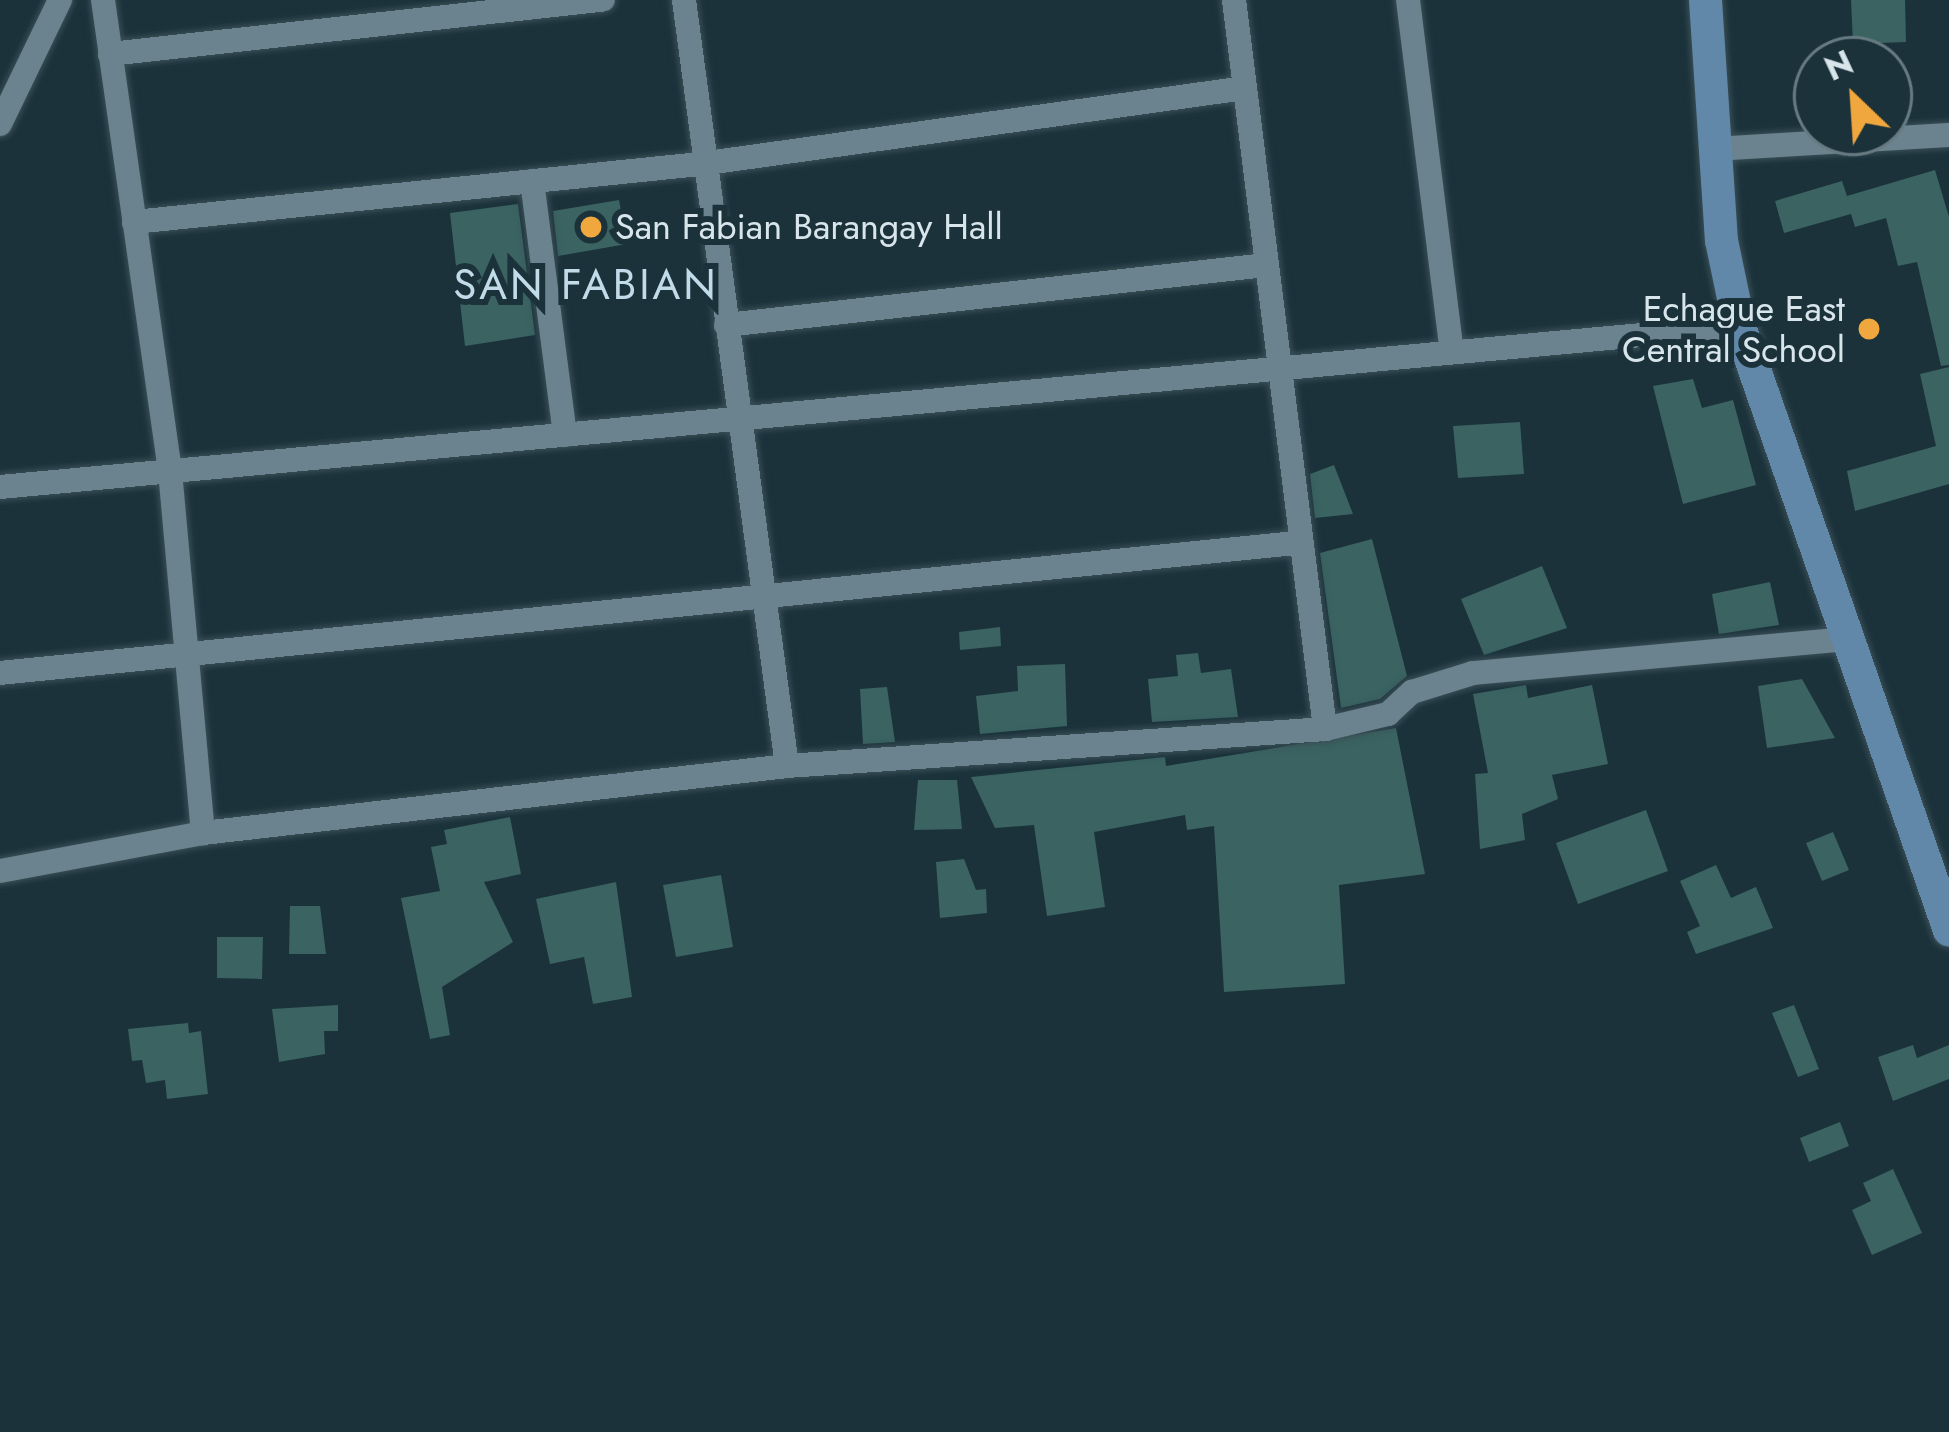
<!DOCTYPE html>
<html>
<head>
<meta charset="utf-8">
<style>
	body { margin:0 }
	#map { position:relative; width:1949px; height:1432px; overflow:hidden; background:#1b323b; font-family:Jost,sans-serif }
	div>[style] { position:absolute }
	.building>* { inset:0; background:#3a6362 }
	.roads { filter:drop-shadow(0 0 3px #3a4f56) drop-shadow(0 0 3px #3a4f56) }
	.street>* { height:24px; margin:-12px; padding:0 12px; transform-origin:12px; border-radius:12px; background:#6a838e }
	.secondary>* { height:33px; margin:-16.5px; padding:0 16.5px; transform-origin:16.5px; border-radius:16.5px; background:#6288a9 }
	.dots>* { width:33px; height:33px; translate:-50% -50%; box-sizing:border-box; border:6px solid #1b323b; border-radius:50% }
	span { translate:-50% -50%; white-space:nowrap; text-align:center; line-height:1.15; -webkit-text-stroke:12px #1b323b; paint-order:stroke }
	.poi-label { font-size:36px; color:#d8e5eb }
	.left { translate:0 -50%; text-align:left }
	.right { translate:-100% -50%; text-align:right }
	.quarter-label { font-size:42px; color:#c1dce8; letter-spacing:3px }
	.north { position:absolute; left:1793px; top:36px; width:120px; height:120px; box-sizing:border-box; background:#1b323b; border:3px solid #677a81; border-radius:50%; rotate:335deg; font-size:33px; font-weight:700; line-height:48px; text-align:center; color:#d8e5eb }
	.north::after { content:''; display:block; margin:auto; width:42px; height:54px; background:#efa73e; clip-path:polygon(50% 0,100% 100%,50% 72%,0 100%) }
</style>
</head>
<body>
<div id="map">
	<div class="building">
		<div style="clip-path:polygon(1851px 0,1905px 0,1906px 42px,1853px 44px)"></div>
		<div style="clip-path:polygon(1935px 170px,1949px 217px,1949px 365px,1941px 366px,1917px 262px,1898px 266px,1886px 218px,1855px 227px,1851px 214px,1784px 233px,1775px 201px,1842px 181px,1847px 196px)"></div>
		<div style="clip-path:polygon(619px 200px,627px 244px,558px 256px,553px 211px)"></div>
		<div style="clip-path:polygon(518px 204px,535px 335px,465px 346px,450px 213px)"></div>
		<div style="clip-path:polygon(1949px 367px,1949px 484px,1855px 511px,1847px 471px,1936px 446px,1920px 374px)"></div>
		<div style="clip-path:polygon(1693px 379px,1702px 408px,1733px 400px,1756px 485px,1683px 504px,1653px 386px)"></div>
		<div style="clip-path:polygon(1520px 422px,1524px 474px,1458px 478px,1453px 426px)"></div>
		<div style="clip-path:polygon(1334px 465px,1353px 514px,1315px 518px,1310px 474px)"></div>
		<div style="clip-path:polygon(1372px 539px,1407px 676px,1380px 699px,1341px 708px,1320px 553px)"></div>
		<div style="clip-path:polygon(1542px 566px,1567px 628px,1484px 655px,1461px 599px)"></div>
		<div style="clip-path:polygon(1770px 582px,1779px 625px,1719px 634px,1712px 594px)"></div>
		<div style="clip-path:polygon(1000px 627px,1001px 646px,960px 650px,959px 632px)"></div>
		<div style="clip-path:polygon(1198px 653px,1201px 673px,1231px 669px,1238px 717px,1152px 722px,1148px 679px,1178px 676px,1176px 655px)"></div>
		<div style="clip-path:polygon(1065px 664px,1067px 726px,980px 734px,976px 696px,1018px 691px,1017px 666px)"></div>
		<div style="clip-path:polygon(1802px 679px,1835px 738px,1767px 748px,1758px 686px)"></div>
		<div style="clip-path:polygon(1526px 685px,1528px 698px,1592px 685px,1608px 764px,1552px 775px,1558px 799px,1522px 814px,1525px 840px,1480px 849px,1475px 774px,1488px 773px,1473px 694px)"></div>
		<div style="clip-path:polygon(887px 687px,895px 742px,863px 744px,860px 689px)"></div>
		<div style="clip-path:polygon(1396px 728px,1425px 874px,1339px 885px,1345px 984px,1224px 992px,1214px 826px,1187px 830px,1185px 815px,1094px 832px,1105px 907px,1047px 916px,1034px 825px,995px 828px,971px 777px,1165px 757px,1166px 766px)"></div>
		<div style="clip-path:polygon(918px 780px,957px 780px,962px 829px,914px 830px)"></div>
		<div style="clip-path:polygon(1646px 810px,1668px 871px,1578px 904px,1556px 843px)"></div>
		<div style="clip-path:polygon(510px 817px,521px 874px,484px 882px,513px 942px,442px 987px,450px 1035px,430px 1039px,401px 898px,440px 891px,431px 847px,447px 844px,444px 830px)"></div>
		<div style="clip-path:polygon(1833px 832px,1849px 870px,1822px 881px,1806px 843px)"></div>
		<div style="clip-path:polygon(964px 859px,976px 890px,986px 889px,987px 913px,940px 918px,936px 862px)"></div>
		<div style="clip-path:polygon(1716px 865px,1731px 898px,1756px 887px,1773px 928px,1696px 954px,1687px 932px,1700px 926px,1680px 881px)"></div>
		<div style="clip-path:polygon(721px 875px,733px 947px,676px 957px,663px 885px)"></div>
		<div style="clip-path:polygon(616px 882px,632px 997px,593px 1004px,584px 957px,550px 964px,536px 899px)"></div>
		<div style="clip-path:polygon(290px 906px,320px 906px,326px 954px,289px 954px)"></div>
		<div style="clip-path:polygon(217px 937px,263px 937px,262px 979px,217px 978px)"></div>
		<div style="clip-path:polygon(338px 1005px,338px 1031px,324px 1031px,325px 1054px,279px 1062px,272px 1009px)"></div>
		<div style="clip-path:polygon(1794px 1005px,1819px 1069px,1798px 1077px,1772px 1013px)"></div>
		<div style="clip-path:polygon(188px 1023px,189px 1033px,201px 1031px,208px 1094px,167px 1099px,165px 1080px,146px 1083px,142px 1060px,132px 1061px,128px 1029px)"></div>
		<div style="clip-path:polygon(1913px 1045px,1917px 1058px,1949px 1045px,1949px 1079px,1893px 1101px,1878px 1057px)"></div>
		<div style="clip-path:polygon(1840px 1122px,1849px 1146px,1809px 1162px,1800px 1138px)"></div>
		<div style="clip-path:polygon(1893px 1169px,1922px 1233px,1872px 1255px,1852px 1210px,1871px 1201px,1863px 1183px)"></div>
	</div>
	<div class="roads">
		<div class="street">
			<div style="left:103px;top:0;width:476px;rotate:81.9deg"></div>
			<div style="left:170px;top:471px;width:364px;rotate:84.8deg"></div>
			<div style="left:684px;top:0;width:773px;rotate:82.34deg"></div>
			<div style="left:1234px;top:0;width:735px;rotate:82.88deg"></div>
			<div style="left:1408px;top:0;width:348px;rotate:82.9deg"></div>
			<div style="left:110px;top:54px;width:496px;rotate:-6.3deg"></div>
			<div style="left:0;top:124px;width:138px;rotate:-64.2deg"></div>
			<div style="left:1713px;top:149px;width:236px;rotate:-3.4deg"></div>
			<div style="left:532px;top:181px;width:256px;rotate:82.6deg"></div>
			<div style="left:134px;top:222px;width:569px;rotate:-5.85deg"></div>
			<div style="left:700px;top:164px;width:550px;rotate:-7.94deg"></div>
			<div style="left:726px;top:325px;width:543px;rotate:-6.34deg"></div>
			<div style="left:0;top:487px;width:1746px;rotate:-5.29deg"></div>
			<div style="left:0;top:673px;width:1302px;rotate:-5.73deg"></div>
			<div style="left:0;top:871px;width:207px;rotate:-10.6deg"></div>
			<div style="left:203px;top:833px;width:588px;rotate:-6.54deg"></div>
			<div style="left:787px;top:766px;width:539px;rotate:-3.93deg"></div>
			<div style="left:1325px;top:729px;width:65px;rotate:-13.4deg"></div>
			<div style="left:1388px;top:714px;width:33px;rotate:-43deg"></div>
			<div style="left:1412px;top:692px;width:64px;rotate:-17.3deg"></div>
			<div style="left:1473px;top:673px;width:375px;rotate:-5.2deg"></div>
		</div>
		<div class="secondary">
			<div style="left:1705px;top:0;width:241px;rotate:86.2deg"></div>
			<div style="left:1721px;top:240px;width:88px;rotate:78.2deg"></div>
			<div style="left:1739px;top:326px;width:639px;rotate:70.83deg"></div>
		</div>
	</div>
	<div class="dots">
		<div style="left:591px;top:227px;background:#efa73e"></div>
		<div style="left:1869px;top:329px;background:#efa73e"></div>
	</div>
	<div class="poi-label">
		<span class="left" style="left:615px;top:227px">San Fabian Barangay Hall</span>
		<span class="right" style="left:1845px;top:329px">Echague East<br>Central School</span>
	</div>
	<div class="quarter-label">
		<span style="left:586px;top:285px">SAN FABIAN</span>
	</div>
	<div class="north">N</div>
</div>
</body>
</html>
